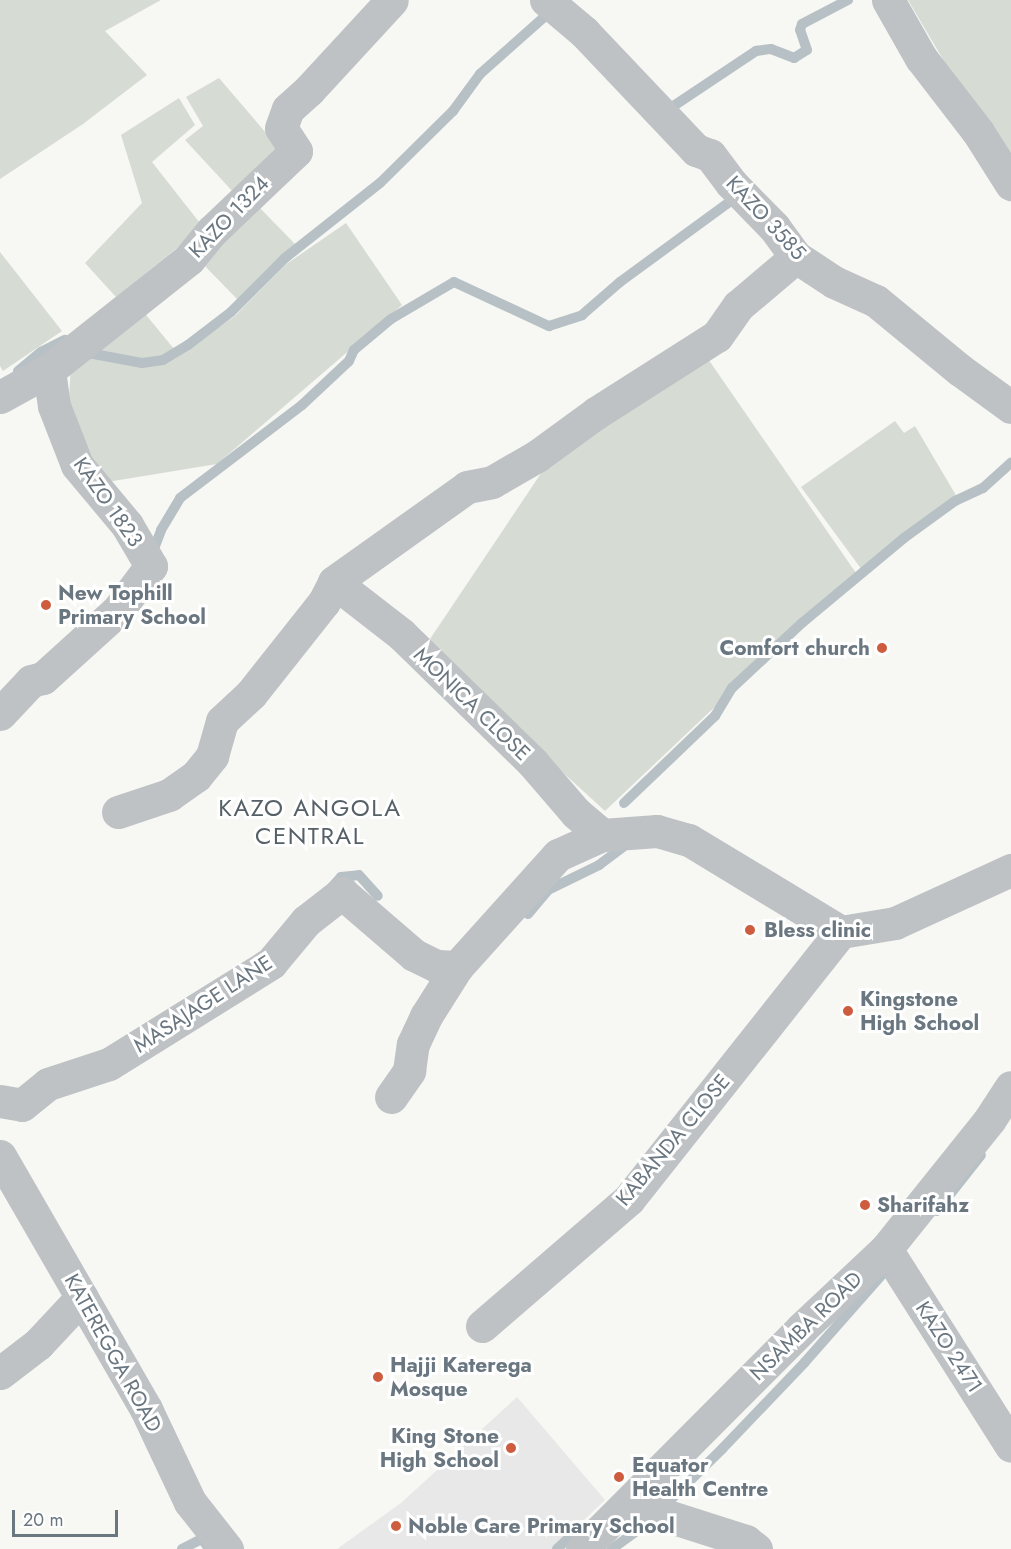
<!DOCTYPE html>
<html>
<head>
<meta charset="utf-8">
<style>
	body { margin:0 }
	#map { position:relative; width:1011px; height:1549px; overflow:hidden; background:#f7f7f4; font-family:Jost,sans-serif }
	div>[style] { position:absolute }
	.built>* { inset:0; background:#e7e8e7 }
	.green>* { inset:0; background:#d6dbd4 }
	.stream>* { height:10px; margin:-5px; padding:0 5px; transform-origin:5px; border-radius:5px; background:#b7c1c5 }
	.minor>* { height:33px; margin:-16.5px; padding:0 16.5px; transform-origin:16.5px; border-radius:16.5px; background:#bec2c5 }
	.dots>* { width:16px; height:16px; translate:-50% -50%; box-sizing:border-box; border:3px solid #fff; border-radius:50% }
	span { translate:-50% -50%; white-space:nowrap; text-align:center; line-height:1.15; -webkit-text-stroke:6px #fff; paint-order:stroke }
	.street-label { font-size:21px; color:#6a7781 }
	.poi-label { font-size:21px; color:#6a7781; font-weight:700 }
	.left { translate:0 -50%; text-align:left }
	.right { translate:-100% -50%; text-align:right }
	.quarter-label { font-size:24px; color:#566067; letter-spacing:1.5px }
	.scale { position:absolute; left:12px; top:1510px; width:106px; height:27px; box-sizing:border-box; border:3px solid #6a7781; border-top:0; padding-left:8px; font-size:18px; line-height:21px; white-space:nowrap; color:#6a7781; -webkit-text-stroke:4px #fff; paint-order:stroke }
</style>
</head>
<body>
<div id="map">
	<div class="built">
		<div style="clip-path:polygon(517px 1397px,605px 1500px,553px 1549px,337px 1549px,401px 1503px)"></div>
	</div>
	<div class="green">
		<div style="clip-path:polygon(0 0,161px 0,105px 31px,147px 75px,83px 124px,0 179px)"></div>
		<div style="clip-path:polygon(908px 0,1011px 0,1011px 164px,958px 85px)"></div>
		<div style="clip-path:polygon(219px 78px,284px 154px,235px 194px,185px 140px,203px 126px,186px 97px)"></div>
		<div style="clip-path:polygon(179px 98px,195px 125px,152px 162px,203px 227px,116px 297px,85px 263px,142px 203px,121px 135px)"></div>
		<div style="clip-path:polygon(257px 205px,295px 244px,238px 300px,200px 261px)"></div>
		<div style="clip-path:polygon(346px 223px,402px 305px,217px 464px,101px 483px,68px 418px,71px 363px,137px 304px,179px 355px,235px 316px,285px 265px)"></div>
		<div style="clip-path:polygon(0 252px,62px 331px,3px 371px,0 366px)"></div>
		<div style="clip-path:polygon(706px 356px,856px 573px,605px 811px,427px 648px,430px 639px,556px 451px)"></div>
		<div style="clip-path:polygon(895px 421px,904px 433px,915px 426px,957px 497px,862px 570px,801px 487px)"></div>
	</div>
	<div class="stream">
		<div style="left:669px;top:109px;width:105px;rotate:-33.7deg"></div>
		<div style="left:756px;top:51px;width:15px;rotate:-8deg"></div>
		<div style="left:771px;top:49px;width:25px;rotate:21deg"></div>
		<div style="left:794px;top:58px;width:15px;rotate:-32deg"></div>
		<div style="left:807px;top:50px;width:21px;rotate:-109deg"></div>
		<div style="left:800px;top:30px;width:6px;rotate:-72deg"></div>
		<div style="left:802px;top:24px;width:52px;rotate:-27.6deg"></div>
		<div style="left:83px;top:352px;width:60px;rotate:10.6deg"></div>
		<div style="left:142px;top:363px;width:21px;rotate:-8deg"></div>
		<div style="left:163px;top:360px;width:29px;rotate:-31deg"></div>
		<div style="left:188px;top:345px;width:54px;rotate:-37.5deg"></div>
		<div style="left:231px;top:312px;width:76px;rotate:-45deg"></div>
		<div style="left:285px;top:258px;width:121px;rotate:-38.3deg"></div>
		<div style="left:380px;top:183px;width:103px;rotate:-44.6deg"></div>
		<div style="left:453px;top:111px;width:46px;rotate:-53.9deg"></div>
		<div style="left:480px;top:74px;width:84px;rotate:-41.6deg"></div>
		<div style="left:543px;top:18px;width:14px;rotate:-30deg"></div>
		<div style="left:18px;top:371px;width:30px;rotate:-40deg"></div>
		<div style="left:41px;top:352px;width:27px;rotate:-27deg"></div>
		<div style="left:152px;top:554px;width:26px;rotate:-69deg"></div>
		<div style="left:161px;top:530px;width:37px;rotate:-59deg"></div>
		<div style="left:180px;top:498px;width:153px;rotate:-37.3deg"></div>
		<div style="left:302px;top:405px;width:64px;rotate:-43.1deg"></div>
		<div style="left:349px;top:361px;width:12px;rotate:-66deg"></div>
		<div style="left:354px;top:350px;width:48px;rotate:-40deg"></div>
		<div style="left:391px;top:319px;width:73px;rotate:-30.4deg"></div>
		<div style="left:454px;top:282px;width:105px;rotate:24.9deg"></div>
		<div style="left:549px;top:326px;width:35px;rotate:-18deg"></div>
		<div style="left:582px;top:315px;width:50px;rotate:-41deg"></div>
		<div style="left:620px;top:282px;width:147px;rotate:-36.2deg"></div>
		<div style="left:624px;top:803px;width:126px;rotate:-43.7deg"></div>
		<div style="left:715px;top:716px;width:33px;rotate:-59deg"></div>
		<div style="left:732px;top:688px;width:96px;rotate:-42.9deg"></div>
		<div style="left:802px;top:623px;width:133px;rotate:-39.8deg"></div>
		<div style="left:904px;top:538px;width:63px;rotate:-36deg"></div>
		<div style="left:955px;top:501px;width:31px;rotate:-25deg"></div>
		<div style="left:983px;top:488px;width:38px;rotate:-42deg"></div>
		<div style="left:332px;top:887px;width:13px;rotate:-48deg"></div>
		<div style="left:341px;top:877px;width:18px;rotate:-6deg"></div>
		<div style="left:359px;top:875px;width:28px;rotate:48deg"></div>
		<div style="left:528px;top:914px;width:31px;rotate:-50deg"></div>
		<div style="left:548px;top:890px;width:57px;rotate:-26.1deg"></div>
		<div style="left:599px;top:865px;width:30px;rotate:-37deg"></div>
		<div style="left:937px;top:1211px;width:71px;rotate:-51.8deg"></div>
		<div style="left:182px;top:1549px;width:22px;rotate:-27deg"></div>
		<div style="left:202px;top:1539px;width:9px;rotate:54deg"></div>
		<div style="left:557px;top:1549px;width:35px;rotate:-43deg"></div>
		<div style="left:612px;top:1549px;width:42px;rotate:-36.3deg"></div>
		<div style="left:646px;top:1524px;width:107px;rotate:-44.6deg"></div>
		<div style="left:722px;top:1449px;width:120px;rotate:-46.3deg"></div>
		<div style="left:805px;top:1362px;width:125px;rotate:-48.6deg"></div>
	</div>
	<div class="minor">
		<div style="left:546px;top:0;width:50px;rotate:40.1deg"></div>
		<div style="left:584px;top:32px;width:163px;rotate:46.5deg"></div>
		<div style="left:696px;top:150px;width:15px;rotate:20deg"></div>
		<div style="left:710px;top:155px;width:35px;rotate:53deg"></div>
		<div style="left:731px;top:183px;width:62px;rotate:45.7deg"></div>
		<div style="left:774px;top:227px;width:37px;rotate:54deg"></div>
		<div style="left:796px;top:257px;width:45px;rotate:33.3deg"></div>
		<div style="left:834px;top:282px;width:46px;rotate:24.3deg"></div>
		<div style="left:876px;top:301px;width:109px;rotate:39.4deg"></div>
		<div style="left:960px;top:370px;width:63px;rotate:36deg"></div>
		<div style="left:888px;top:0;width:67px;rotate:60.4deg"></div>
		<div style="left:921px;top:58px;width:93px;rotate:52.4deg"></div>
		<div style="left:978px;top:132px;width:62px;rotate:57.6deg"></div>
		<div style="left:0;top:397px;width:56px;rotate:-28.9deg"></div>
		<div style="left:49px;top:370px;width:179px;rotate:-38.4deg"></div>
		<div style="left:189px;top:259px;width:36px;rotate:-51deg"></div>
		<div style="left:212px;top:231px;width:116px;rotate:-43.6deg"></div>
		<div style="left:296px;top:151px;width:27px;rotate:-123deg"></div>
		<div style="left:281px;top:128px;width:20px;rotate:-70deg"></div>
		<div style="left:288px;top:109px;width:28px;rotate:-42deg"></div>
		<div style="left:309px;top:90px;width:122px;rotate:-47.3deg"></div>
		<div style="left:334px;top:582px;width:85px;rotate:37.8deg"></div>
		<div style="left:401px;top:634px;width:185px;rotate:44.3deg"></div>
		<div style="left:533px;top:763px;width:66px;rotate:49.3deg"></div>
		<div style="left:576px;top:813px;width:34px;rotate:40deg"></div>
		<div style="left:0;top:714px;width:45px;rotate:-46.8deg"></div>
		<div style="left:31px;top:681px;width:12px;rotate:-14deg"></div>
		<div style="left:43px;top:678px;width:101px;rotate:-42.2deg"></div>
		<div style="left:118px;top:610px;width:55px;rotate:-53.1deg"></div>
		<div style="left:151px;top:566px;width:48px;rotate:-120.3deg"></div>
		<div style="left:127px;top:525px;width:78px;rotate:-129.8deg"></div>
		<div style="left:77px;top:465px;width:63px;rotate:-111.3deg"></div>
		<div style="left:54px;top:406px;width:36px;rotate:-98deg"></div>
		<div style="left:118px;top:812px;width:54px;rotate:-18.4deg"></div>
		<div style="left:169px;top:795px;width:33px;rotate:-35deg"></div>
		<div style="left:196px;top:776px;width:26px;rotate:-51deg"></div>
		<div style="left:212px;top:756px;width:36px;rotate:-74deg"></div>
		<div style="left:222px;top:721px;width:40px;rotate:-43deg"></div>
		<div style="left:251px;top:694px;width:117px;rotate:-51.6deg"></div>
		<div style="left:324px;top:602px;width:22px;rotate:-63deg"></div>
		<div style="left:334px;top:582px;width:163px;rotate:-35.5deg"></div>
		<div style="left:467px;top:487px;width:25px;rotate:-11deg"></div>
		<div style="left:492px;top:482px;width:52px;rotate:-30deg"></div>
		<div style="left:537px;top:456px;width:73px;rotate:-36.1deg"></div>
		<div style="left:596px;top:413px;width:143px;rotate:-32.5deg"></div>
		<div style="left:717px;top:336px;width:37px;rotate:-55deg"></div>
		<div style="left:738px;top:306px;width:76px;rotate:-40.2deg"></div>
		<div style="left:841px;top:932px;width:55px;rotate:-9.5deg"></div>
		<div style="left:895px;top:923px;width:128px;rotate:-24.6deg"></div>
		<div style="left:391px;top:1097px;width:32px;rotate:-55deg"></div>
		<div style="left:409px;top:1071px;width:27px;rotate:-82deg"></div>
		<div style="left:413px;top:1044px;width:31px;rotate:-65deg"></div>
		<div style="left:426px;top:1016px;width:58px;rotate:-57.7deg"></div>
		<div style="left:0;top:1101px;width:22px;rotate:10deg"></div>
		<div style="left:22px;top:1105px;width:33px;rotate:-39deg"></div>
		<div style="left:48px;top:1084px;width:64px;rotate:-18.2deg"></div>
		<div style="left:109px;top:1064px;width:191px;rotate:-31.9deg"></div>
		<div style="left:271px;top:963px;width:55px;rotate:-50.2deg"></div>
		<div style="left:306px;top:921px;width:46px;rotate:-37.9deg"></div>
		<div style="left:342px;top:893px;width:95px;rotate:40.7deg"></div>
		<div style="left:414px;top:955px;width:25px;rotate:26deg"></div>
		<div style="left:437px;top:966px;width:20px;rotate:3deg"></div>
		<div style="left:457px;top:967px;width:151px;rotate:-48deg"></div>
		<div style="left:558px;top:855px;width:48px;rotate:-24.4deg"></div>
		<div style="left:602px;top:835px;width:55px;rotate:-4.2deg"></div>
		<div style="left:657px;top:831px;width:33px;rotate:16deg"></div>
		<div style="left:689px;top:840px;width:178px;rotate:31.2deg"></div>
		<div style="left:0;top:1156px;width:292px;rotate:60deg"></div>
		<div style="left:146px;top:1409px;width:103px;rotate:64.7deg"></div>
		<div style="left:190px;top:1502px;width:60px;rotate:51.8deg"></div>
		<div style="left:886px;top:1249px;width:233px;rotate:57.6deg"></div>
		<div style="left:482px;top:1326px;width:194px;rotate:-40.8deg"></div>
		<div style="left:629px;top:1199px;width:341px;rotate:-51.6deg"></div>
		<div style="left:0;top:1373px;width:48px;rotate:-37.3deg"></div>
		<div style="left:38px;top:1344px;width:64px;rotate:-46.9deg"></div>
		<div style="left:635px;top:1497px;width:28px;rotate:35deg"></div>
		<div style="left:658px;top:1513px;width:92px;rotate:17.7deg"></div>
		<div style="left:746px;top:1541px;width:13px;rotate:39deg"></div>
		<div style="left:582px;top:1549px;width:312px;rotate:-45.1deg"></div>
		<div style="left:802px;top:1328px;width:115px;rotate:-43.2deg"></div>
		<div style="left:886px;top:1249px;width:166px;rotate:-51.3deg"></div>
		<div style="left:990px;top:1119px;width:38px;rotate:-57deg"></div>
	</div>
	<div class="dots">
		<div style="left:46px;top:605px;background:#cd5d3e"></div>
		<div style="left:882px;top:648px;background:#cd5d3e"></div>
		<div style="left:750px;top:930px;background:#cd5d3e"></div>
		<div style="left:848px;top:1011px;background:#cd5d3e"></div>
		<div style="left:865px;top:1205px;background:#cd5d3e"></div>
		<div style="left:378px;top:1377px;background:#cd5d3e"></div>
		<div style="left:511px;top:1448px;background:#cd5d3e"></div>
		<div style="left:619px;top:1477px;background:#cd5d3e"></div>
		<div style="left:396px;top:1526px;background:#cd5d3e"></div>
	</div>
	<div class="street-label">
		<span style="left:229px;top:217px;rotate:-46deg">KAZO 1324</span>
		<span style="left:766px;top:218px;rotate:47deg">KAZO 3585</span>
		<span style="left:108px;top:502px;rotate:55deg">KAZO 1823</span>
		<span style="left:472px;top:704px;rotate:44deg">MONICA CLOSE</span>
		<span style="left:203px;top:1004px;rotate:-33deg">MASAJAGE LANE</span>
		<span style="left:673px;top:1140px;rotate:-50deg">KABANDA CLOSE</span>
		<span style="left:806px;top:1326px;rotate:-44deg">NSAMBA ROAD</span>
		<span style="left:949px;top:1347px;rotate:57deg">KAZO 2471</span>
		<span style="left:113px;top:1353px;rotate:61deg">KATEREGGA ROAD</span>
	</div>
	<div class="poi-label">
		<span class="left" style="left:58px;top:605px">New Tophill<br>Primary School</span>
		<span class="right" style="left:870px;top:648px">Comfort church</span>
		<span class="left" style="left:764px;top:930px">Bless clinic</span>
		<span class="left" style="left:860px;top:1011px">Kingstone<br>High School</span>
		<span class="left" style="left:877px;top:1205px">Sharifahz</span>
		<span class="left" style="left:390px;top:1377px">Hajji Katerega<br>Mosque</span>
		<span class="right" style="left:499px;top:1448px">King Stone<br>High School</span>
		<span class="left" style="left:632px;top:1477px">Equator<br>Health Centre</span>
		<span class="left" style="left:408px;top:1526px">Noble Care Primary School</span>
	</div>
	<div class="quarter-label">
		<span style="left:310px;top:822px">KAZO ANGOLA<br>CENTRAL</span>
	</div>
	<div class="scale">20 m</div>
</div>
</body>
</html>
